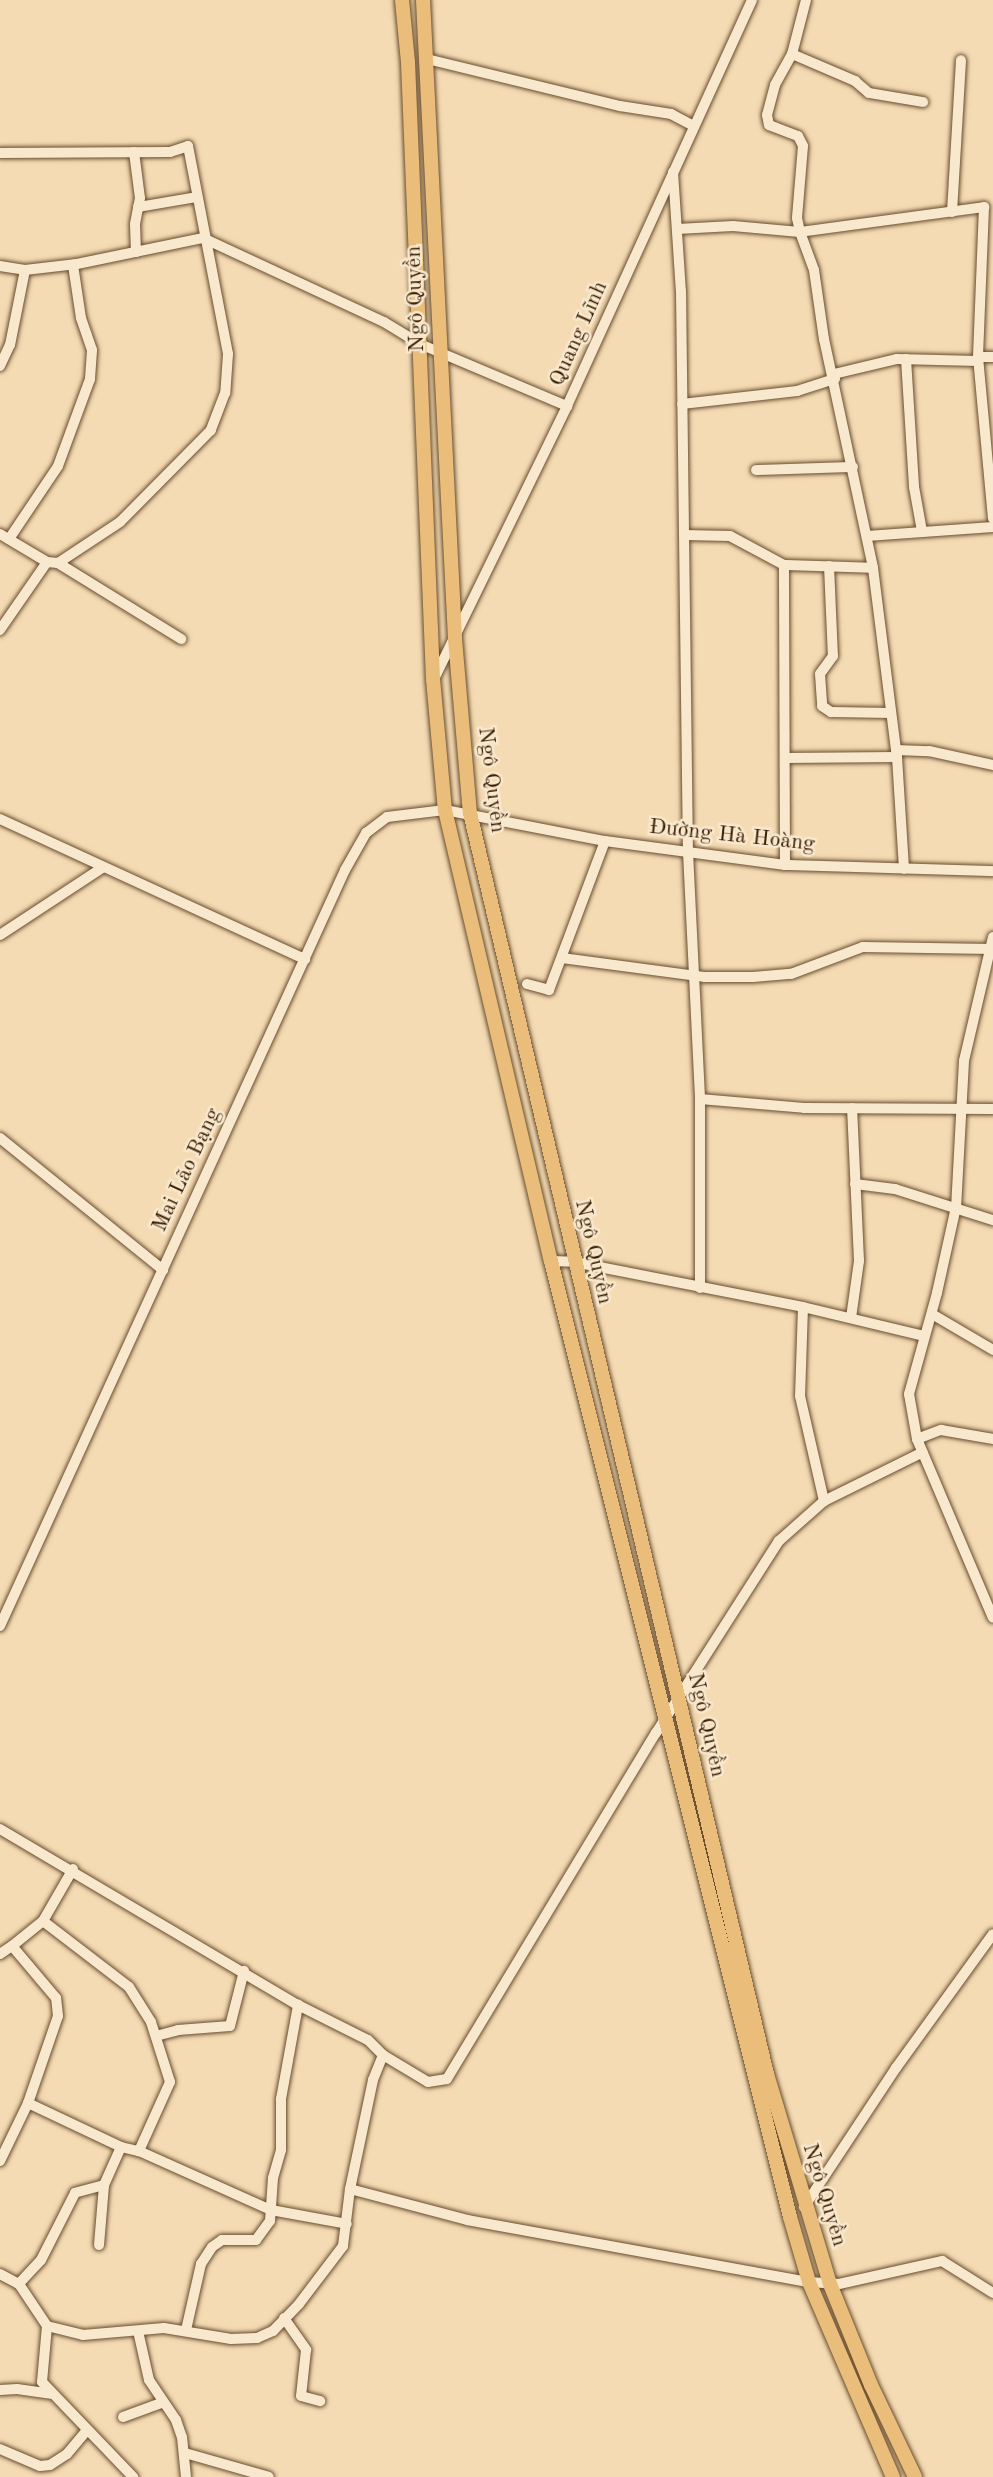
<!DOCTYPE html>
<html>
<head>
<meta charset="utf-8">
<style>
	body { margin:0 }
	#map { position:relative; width:993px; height:2477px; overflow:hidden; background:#f4dbb3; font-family:"Old Standard TT",serif }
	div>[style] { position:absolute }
	.roads { filter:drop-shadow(0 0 2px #684c2e) drop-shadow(0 0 2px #684c2e) }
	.minor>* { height:10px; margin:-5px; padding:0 5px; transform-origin:5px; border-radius:5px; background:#f8e8ce }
	.major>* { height:14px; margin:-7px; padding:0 7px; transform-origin:7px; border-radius:7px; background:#eabe7a }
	span { translate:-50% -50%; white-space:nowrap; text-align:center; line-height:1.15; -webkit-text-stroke:5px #f8e8ce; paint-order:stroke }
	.street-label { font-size:22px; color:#391d02 }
</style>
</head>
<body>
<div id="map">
	<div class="roads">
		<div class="minor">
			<div style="left:806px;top:0;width:56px;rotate:104.5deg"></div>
			<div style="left:792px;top:54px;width:35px;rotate:119deg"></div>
			<div style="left:775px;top:85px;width:31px;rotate:105deg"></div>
			<div style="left:767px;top:115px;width:10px;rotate:79deg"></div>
			<div style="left:769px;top:125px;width:31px;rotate:21deg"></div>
			<div style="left:798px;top:136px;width:11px;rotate:63deg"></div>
			<div style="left:803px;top:146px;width:72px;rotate:94.8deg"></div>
			<div style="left:797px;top:218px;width:14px;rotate:78deg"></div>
			<div style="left:800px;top:232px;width:186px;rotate:-7.7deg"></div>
			<div style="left:984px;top:207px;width:150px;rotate:92.3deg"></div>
			<div style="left:978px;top:357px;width:162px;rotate:84.7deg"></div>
			<div style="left:792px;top:54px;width:69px;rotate:23.2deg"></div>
			<div style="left:855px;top:81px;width:18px;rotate:41deg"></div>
			<div style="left:869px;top:93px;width:55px;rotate:9.5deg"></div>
			<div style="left:427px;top:59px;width:199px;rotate:13.7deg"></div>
			<div style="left:620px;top:106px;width:52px;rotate:8.9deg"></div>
			<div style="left:671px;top:114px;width:26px;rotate:28deg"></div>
			<div style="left:134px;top:152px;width:46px;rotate:82.6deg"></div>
			<div style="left:140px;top:198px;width:26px;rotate:101deg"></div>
			<div style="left:135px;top:224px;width:28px;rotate:88deg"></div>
			<div style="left:0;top:153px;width:170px;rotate:-0.3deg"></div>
			<div style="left:170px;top:152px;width:19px;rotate:-18deg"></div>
			<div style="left:188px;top:146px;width:212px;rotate:79.1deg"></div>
			<div style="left:228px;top:354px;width:39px;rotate:94deg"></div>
			<div style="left:225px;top:393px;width:40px;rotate:111deg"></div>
			<div style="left:211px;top:430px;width:129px;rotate:134.7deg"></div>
			<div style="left:120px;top:522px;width:74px;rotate:146.5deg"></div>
			<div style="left:58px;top:563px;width:11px;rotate:-175deg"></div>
			<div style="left:47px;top:562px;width:83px;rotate:124.7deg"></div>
			<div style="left:673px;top:172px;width:119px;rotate:86.2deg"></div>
			<div style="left:681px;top:291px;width:561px;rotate:89.29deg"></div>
			<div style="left:688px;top:852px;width:247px;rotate:87.2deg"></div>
			<div style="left:700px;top:1099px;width:104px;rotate:4.9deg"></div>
			<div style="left:804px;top:1108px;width:189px;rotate:0.3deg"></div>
			<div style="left:138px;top:207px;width:60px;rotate:-9.6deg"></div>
			<div style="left:952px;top:212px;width:152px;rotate:-86.6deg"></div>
			<div style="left:677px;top:229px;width:56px;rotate:-3.1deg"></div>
			<div style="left:733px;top:226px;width:67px;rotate:5.1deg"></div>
			<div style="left:800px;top:232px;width:40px;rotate:69.8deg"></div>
			<div style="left:814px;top:270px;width:70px;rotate:81.8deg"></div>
			<div style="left:824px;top:339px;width:234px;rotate:77.9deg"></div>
			<div style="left:873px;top:568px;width:191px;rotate:82.8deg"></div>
			<div style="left:897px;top:757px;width:112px;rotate:86.4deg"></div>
			<div style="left:0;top:266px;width:25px;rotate:9deg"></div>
			<div style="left:25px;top:270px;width:52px;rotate:-6.6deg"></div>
			<div style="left:77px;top:264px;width:129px;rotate:-11.7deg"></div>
			<div style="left:203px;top:238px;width:200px;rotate:24.9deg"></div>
			<div style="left:384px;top:322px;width:42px;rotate:31.4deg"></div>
			<div style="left:420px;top:344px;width:160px;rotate:22.9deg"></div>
			<div style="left:978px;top:357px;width:15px"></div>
			<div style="left:906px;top:359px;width:128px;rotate:86.4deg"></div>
			<div style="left:914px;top:487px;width:45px;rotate:79.7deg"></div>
			<div style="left:0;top:366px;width:23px;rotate:-65deg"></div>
			<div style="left:10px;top:345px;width:76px;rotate:-78.7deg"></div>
			<div style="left:834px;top:374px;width:65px;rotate:-13.4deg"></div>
			<div style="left:897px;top:359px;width:81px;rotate:1.4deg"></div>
			<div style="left:682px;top:404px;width:116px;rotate:-6.4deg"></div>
			<div style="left:797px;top:391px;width:40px;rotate:-18deg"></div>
			<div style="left:756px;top:470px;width:97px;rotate:-1.8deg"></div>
			<div style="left:0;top:534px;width:55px;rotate:30.8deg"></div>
			<div style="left:684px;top:535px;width:46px;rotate:1.2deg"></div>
			<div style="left:730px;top:536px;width:61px;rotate:28.2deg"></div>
			<div style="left:867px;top:536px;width:126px;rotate:-4.1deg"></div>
			<div style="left:9px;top:539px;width:88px;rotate:-56.1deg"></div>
			<div style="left:58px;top:466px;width:93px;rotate:-69.8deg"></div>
			<div style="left:90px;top:379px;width:29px;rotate:-86deg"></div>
			<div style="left:92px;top:350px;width:34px;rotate:-109deg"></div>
			<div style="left:81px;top:318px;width:54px;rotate:-98.6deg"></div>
			<div style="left:58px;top:563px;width:145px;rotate:31.7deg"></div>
			<div style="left:829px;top:566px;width:90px;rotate:87.5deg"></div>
			<div style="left:833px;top:656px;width:22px;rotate:126deg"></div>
			<div style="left:820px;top:674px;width:32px;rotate:86deg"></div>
			<div style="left:822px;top:706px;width:11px;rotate:34deg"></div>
			<div style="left:831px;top:712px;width:60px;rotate:1deg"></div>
			<div style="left:434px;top:679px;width:304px;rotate:-64deg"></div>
			<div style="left:567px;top:406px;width:446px;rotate:-65.5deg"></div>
			<div style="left:896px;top:750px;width:33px;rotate:2deg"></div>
			<div style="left:929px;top:751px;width:66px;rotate:12.3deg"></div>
			<div style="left:785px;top:758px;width:112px;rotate:-0.5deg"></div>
			<div style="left:0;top:819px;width:336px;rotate:24.7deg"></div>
			<div style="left:785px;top:865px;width:300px;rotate:-90.2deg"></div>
			<div style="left:784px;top:565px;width:89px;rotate:1.9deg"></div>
			<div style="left:0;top:935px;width:122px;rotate:-33.3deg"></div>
			<div style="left:993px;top:937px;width:127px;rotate:103.2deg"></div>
			<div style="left:964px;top:1061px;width:146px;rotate:93.1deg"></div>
			<div style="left:956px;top:1207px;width:88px;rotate:102.5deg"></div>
			<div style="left:937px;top:1293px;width:105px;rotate:105.5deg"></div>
			<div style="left:909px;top:1394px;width:46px;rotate:79.9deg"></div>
			<div style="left:917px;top:1439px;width:194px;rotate:67deg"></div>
			<div style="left:562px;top:958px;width:143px;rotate:7.6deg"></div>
			<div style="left:704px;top:977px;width:49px"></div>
			<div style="left:753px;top:977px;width:38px;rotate:-5deg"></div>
			<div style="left:791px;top:974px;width:77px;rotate:-20.6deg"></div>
			<div style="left:863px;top:947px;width:130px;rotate:0.9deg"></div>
			<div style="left:527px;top:984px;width:23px;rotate:15deg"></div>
			<div style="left:549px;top:990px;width:159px;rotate:-69.4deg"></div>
			<div style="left:700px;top:1099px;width:189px;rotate:90deg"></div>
			<div style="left:0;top:1138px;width:210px;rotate:39deg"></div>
			<div style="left:855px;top:1184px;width:40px;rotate:7.1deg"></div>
			<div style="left:895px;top:1189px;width:103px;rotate:17.6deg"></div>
			<div style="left:551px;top:1261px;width:23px;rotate:2deg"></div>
			<div style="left:574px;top:1262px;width:233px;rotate:11.1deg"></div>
			<div style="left:803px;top:1307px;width:124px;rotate:13.5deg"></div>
			<div style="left:803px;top:1307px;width:89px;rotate:91.9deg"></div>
			<div style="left:800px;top:1396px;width:108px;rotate:77.1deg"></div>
			<div style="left:824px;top:1501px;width:110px;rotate:-26.3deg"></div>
			<div style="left:932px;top:1314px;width:71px;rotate:30.5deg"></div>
			<div style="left:851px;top:1318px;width:58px;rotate:-82deg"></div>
			<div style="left:859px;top:1261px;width:153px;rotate:-92.6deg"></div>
			<div style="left:917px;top:1439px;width:26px;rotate:-21deg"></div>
			<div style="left:941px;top:1430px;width:53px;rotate:9.8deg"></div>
			<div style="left:0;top:1626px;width:831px;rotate:-65.47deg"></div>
			<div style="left:345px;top:870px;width:43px;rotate:-60.4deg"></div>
			<div style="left:366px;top:833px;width:26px;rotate:-37deg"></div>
			<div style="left:387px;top:817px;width:58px;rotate:-6.9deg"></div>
			<div style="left:445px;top:810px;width:163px;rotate:11deg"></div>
			<div style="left:605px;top:841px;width:182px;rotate:7.6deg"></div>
			<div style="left:785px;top:865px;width:208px;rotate:1.7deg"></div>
			<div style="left:0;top:1829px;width:346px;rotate:30.6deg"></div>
			<div style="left:298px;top:2005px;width:78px;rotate:26.6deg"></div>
			<div style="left:368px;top:2040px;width:21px;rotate:45deg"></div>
			<div style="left:383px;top:2055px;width:27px;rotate:112deg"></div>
			<div style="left:373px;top:2080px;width:111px;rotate:101.9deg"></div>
			<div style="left:350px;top:2189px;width:121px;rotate:14.8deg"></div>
			<div style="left:467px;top:2220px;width:348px;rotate:10.3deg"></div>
			<div style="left:809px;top:2282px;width:30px;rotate:4deg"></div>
			<div style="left:839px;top:2284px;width:106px;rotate:-12.6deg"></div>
			<div style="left:942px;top:2261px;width:60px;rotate:32.1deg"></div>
			<div style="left:43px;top:1921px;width:108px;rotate:37.5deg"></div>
			<div style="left:129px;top:1987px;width:41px;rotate:57.8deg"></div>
			<div style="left:151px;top:2022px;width:63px;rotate:72.4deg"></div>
			<div style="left:170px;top:2082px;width:76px;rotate:114.2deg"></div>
			<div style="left:0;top:1954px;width:14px;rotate:-34deg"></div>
			<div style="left:156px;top:2036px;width:23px;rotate:-15deg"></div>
			<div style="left:178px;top:2030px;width:52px;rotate:-4.4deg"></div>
			<div style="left:230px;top:2026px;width:57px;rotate:-75.7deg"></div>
			<div style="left:383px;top:2055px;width:52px;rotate:31deg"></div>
			<div style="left:428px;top:2082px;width:19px;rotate:-9deg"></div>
			<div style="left:447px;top:2079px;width:404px;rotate:-58.9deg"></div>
			<div style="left:656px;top:1733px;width:228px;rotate:-57.4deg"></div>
			<div style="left:779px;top:1541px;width:60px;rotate:-41.6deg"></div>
			<div style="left:28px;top:2103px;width:92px;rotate:-71deg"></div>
			<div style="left:58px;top:2016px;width:18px;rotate:-96deg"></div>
			<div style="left:56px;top:1998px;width:68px;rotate:-130.2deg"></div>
			<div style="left:12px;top:1946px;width:40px;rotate:-39deg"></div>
			<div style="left:43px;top:1921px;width:60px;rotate:-60deg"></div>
			<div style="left:121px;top:2147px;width:18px;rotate:13deg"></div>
			<div style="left:139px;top:2151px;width:145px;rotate:24.1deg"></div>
			<div style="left:271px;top:2210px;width:77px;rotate:10.4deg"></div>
			<div style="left:0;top:2161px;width:64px;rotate:-64.2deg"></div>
			<div style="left:28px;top:2103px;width:103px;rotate:25.3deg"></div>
			<div style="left:121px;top:2147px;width:42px;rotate:114.1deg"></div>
			<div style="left:104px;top:2185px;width:30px;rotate:165deg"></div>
			<div style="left:75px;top:2193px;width:75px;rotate:116.9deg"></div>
			<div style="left:41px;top:2260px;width:33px;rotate:133deg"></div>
			<div style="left:804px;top:2207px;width:167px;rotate:-56.5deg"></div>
			<div style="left:896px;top:2068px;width:165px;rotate:-54.1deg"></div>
			<div style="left:99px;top:2245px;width:60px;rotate:-85.2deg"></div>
			<div style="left:0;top:2274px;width:21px;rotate:28deg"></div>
			<div style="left:19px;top:2284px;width:50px;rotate:56.3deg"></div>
			<div style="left:47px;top:2326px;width:56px;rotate:95.1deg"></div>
			<div style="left:42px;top:2382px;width:132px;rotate:46.2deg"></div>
			<div style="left:284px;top:2318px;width:39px;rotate:55deg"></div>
			<div style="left:306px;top:2350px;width:46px;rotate:96.2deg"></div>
			<div style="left:301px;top:2396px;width:20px;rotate:15deg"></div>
			<div style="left:47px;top:2326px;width:37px;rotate:14deg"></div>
			<div style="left:83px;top:2335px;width:81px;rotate:-4.9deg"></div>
			<div style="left:164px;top:2328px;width:68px;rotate:9.3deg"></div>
			<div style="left:231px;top:2339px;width:26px;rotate:-2deg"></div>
			<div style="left:257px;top:2338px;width:17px;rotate:-24deg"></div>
			<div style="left:273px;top:2331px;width:37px;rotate:-46deg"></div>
			<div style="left:299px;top:2304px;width:73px;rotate:-52.8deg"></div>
			<div style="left:343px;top:2246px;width:57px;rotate:-83deg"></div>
			<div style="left:186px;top:2330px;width:68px;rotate:-77.2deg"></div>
			<div style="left:201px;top:2264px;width:20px;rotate:-57deg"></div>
			<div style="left:212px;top:2247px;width:12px;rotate:-35deg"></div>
			<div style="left:222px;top:2240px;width:34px"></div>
			<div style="left:256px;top:2240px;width:24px;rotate:-54deg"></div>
			<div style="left:270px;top:2221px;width:43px;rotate:-86deg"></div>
			<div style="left:273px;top:2178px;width:29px;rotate:-74deg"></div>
			<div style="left:281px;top:2150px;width:51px;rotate:-90deg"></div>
			<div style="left:281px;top:2099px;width:96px;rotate:-79.7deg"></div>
			<div style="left:138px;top:2331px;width:50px;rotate:77.3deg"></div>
			<div style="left:149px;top:2380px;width:48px;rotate:56deg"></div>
			<div style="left:176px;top:2420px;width:18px;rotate:71deg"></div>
			<div style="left:182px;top:2437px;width:40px;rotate:84.3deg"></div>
			<div style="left:0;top:2390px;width:17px;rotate:-3deg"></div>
			<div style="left:17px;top:2389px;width:34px;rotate:8deg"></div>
			<div style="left:123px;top:2417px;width:40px;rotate:-20.2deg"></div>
			<div style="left:0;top:2449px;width:43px;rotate:23deg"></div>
			<div style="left:40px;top:2466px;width:10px;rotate:-6deg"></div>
			<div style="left:50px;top:2465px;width:20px;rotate:-33deg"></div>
			<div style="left:67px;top:2454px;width:31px;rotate:-50deg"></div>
			<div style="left:185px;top:2453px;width:87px;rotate:15.9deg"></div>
		</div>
		<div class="major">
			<div style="left:402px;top:0;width:62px;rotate:84.5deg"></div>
			<div style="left:408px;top:62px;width:618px;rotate:87.68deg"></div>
			<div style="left:433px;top:679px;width:132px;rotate:84.8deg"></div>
			<div style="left:445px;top:810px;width:463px;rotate:76.8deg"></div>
			<div style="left:551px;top:1261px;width:985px;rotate:75.96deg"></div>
			<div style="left:790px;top:2217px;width:68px;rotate:73.7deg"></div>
			<div style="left:809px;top:2282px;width:212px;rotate:66.7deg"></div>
			<div style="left:423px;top:0;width:640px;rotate:87.13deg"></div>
			<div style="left:455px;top:639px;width:175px;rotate:85.1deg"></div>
			<div style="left:470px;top:813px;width:1296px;rotate:76.75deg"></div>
			<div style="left:767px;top:2074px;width:219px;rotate:73.3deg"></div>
			<div style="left:830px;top:2284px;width:109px;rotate:67.9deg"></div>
			<div style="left:871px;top:2385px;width:102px;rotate:64.4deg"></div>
		</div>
	</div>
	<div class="street-label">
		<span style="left:416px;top:299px;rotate:-92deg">Ngô Quyền</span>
		<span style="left:579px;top:334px;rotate:-66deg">Quang Lĩnh</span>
		<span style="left:491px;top:780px;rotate:83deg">Ngô Quyền</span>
		<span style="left:732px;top:836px;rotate:6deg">Đường Hà Hoàng</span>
		<span style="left:187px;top:1170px;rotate:-65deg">Mai Lão Bạng</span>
		<span style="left:593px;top:1252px;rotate:77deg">Ngô Quyền</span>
		<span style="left:706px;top:1725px;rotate:77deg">Ngô Quyền</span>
		<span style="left:824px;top:2195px;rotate:73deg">Ngô Quyền</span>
	</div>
</div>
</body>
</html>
